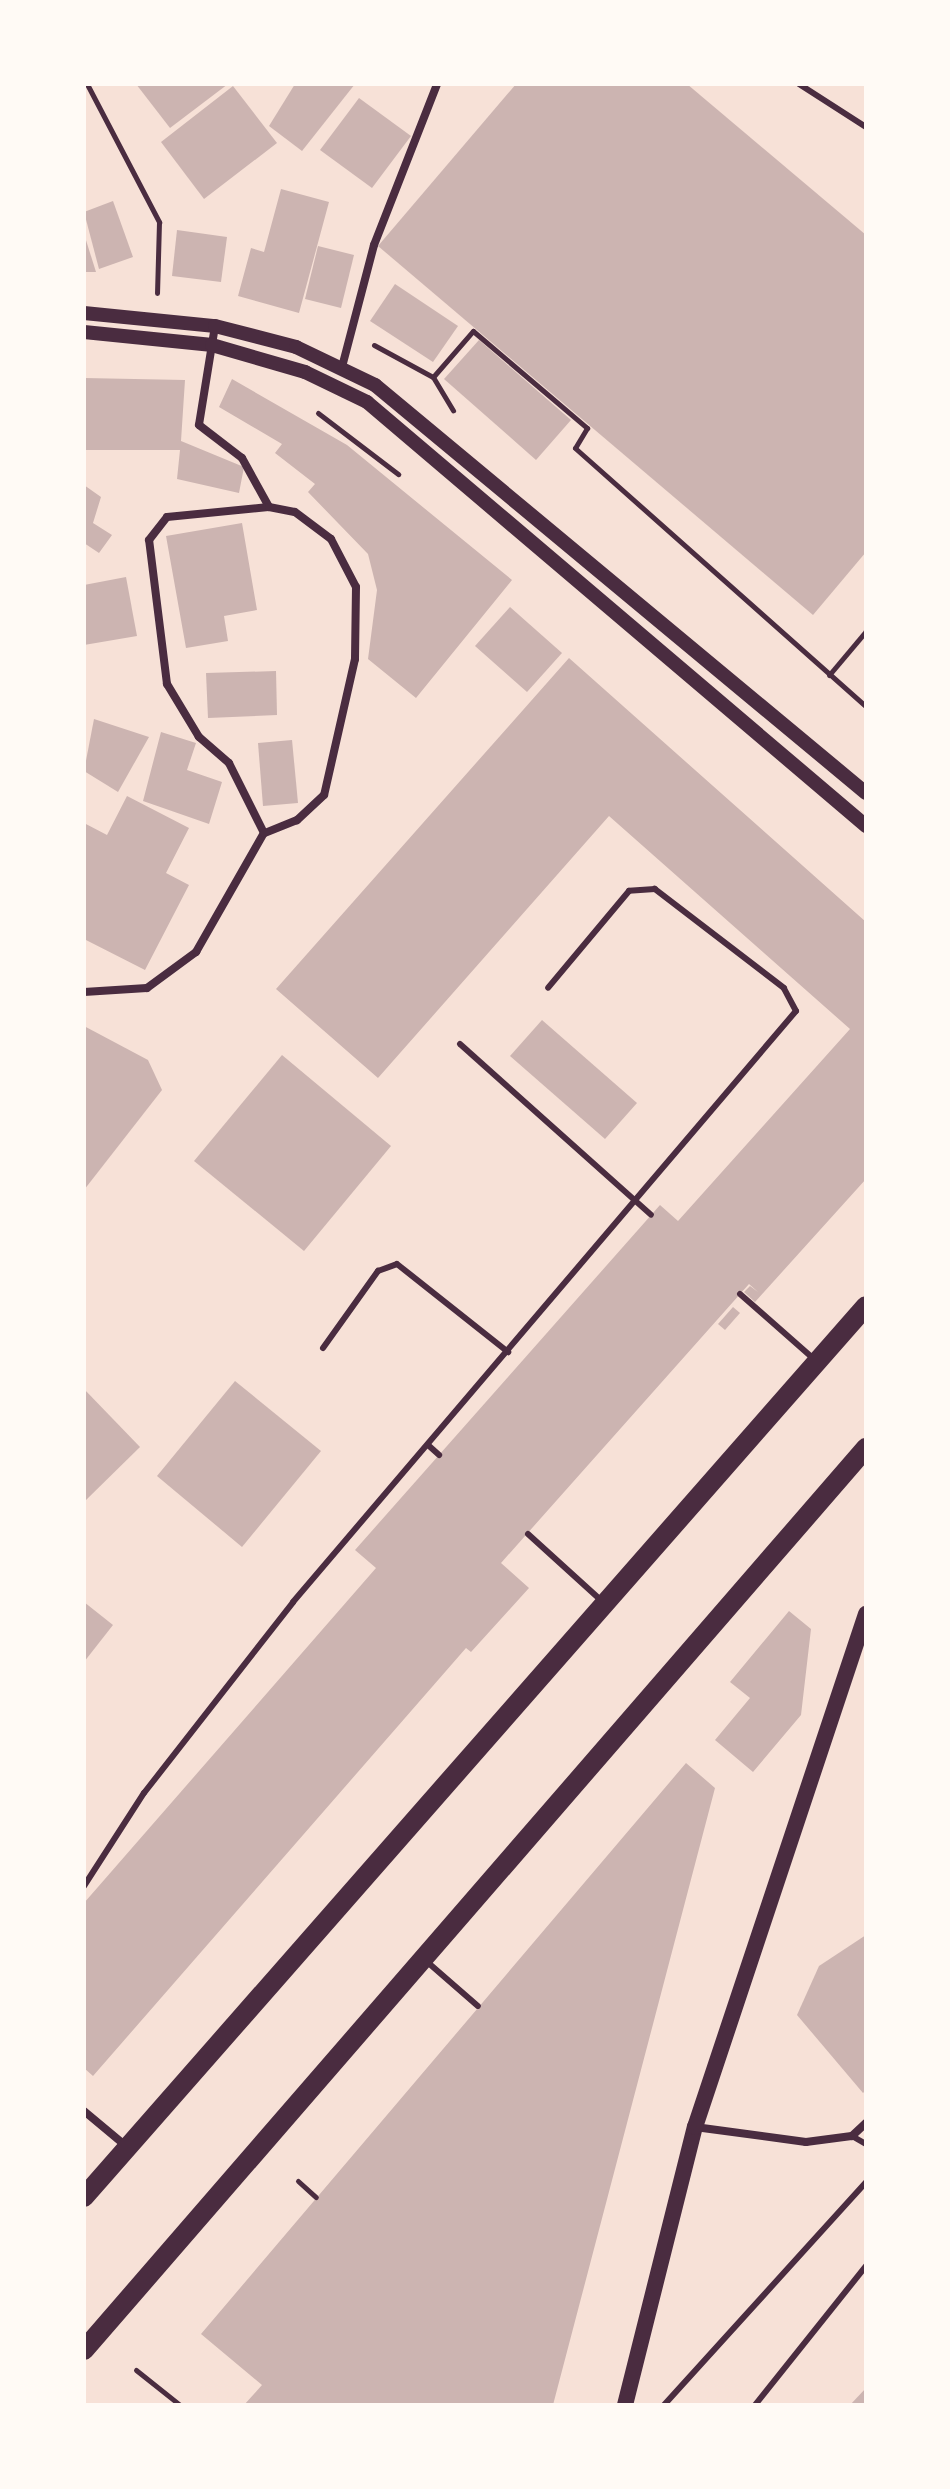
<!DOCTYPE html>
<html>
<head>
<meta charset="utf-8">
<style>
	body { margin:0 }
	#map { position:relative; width:950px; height:2489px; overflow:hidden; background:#f7e1d7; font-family:"DM Sans",sans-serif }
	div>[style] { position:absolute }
	.building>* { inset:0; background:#ccb4b1 }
	.path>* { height:5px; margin:-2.5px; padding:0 2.5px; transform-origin:2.5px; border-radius:2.5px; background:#4a2c40 }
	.service>* { height:6px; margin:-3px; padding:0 3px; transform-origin:3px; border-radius:3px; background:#4a2c40 }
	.minor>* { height:8px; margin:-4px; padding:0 4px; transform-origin:4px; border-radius:4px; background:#4a2c40 }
	.tertiary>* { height:14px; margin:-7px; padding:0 7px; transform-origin:7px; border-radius:7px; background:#4a2c40 }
	.secondary>* { height:16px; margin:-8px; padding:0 8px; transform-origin:8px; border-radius:8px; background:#4a2c40 }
	.primary>* { height:20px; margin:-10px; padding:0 10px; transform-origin:10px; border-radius:10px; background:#4a2c40 }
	span { translate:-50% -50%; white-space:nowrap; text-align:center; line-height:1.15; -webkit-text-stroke:6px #fffaf5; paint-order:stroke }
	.frame { position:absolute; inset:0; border:86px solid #fffaf5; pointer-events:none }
</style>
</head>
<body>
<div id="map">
	<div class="building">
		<div style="clip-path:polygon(136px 84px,228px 84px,170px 128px)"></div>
		<div style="clip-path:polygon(295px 84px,355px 84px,302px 151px,269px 126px)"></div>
		<div style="clip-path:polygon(516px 84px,687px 84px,866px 235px,866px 552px,813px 615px,378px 246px)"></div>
		<div style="clip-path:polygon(233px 86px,277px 143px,204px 199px,161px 142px)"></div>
		<div style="clip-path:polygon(359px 98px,411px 136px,372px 188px,320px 150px)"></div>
		<div style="clip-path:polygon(281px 189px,329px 202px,299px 313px,238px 296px,251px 248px,264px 252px)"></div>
		<div style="clip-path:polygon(113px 201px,133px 257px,99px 269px,84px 212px)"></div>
		<div style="clip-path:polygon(177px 230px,227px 237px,221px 282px,172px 276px)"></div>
		<div style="clip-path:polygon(84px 237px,85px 237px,96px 272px,84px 272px)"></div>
		<div style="clip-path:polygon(318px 246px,354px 255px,341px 308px,305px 299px)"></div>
		<div style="clip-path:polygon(395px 284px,458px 326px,433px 362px,370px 321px)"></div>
		<div style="clip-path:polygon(479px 340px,571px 420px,536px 460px,444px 379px)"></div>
		<div style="clip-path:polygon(84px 378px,185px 380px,181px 441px,244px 467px,239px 493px,177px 479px,180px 450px,84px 450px)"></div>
		<div style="clip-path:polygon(232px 379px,347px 445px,512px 580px,416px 698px,368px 659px,377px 590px,368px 554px,308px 492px,315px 484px,275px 453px,282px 444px,219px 407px)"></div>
		<div style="clip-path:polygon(84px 485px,101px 497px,93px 523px,112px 535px,99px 553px,84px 543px)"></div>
		<div style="clip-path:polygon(242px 523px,257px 610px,224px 616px,228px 641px,186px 648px,166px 536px)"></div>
		<div style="clip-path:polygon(126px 577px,137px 636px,84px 645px,84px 585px)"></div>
		<div style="clip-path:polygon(510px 607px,562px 653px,527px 692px,475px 646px)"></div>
		<div style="clip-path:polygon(569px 658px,866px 922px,866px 1179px,755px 1302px,744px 1292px,750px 1286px,758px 1292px,749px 1284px,501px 1563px,529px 1588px,471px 1652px,466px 1648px,93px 2076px,84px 2068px,84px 1903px,376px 1568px,355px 1550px,660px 1205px,678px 1221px,850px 1029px,609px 816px,378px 1078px,276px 989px)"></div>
		<div style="clip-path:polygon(276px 671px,277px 715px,208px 718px,206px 673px)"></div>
		<div style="clip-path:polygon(94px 719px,149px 737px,118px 792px,84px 771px)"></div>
		<div style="clip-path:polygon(161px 732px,196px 743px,187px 770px,222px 782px,209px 824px,143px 801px)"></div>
		<div style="clip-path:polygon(292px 740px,298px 803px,263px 806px,258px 743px)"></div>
		<div style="clip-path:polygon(127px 796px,189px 828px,166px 873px,189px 885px,145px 970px,84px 939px,84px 823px,107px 835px)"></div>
		<div style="clip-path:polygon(542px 1020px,637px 1103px,605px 1139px,510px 1056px)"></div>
		<div style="clip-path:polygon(84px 1026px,148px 1060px,162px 1090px,84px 1190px)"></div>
		<div style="clip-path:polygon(282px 1055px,391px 1146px,304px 1251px,194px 1161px)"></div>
		<div style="clip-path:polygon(733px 1307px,740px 1313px,725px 1330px,718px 1324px)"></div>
		<div style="clip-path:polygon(235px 1381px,321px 1451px,242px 1547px,157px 1476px)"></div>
		<div style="clip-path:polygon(84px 1389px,140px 1447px,84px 1502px)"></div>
		<div style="clip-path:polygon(84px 1602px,113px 1625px,84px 1662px)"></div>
		<div style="clip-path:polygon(789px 1611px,811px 1629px,801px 1715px,753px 1772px,715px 1740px,750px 1698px,730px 1682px)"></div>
		<div style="clip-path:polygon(686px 1763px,715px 1788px,553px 2405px,244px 2405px,262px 2385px,201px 2334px)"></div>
		<div style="clip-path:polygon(866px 1935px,866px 2090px,863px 2093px,797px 2015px,819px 1966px)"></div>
		<div style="clip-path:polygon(866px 2388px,866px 2405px,850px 2405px)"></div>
	</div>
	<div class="path">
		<div style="left:87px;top:84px;width:156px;rotate:62.4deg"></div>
		<div style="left:159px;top:222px;width:71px;rotate:91.6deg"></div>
		<div style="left:374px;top:345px;width:67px;rotate:28.5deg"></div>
		<div style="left:433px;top:377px;width:61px;rotate:-49deg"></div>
		<div style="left:473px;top:331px;width:150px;rotate:40.4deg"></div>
		<div style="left:587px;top:428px;width:23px;rotate:121deg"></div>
		<div style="left:575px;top:448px;width:389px;rotate:41.6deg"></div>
		<div style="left:433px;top:377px;width:39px;rotate:59deg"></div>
		<div style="left:318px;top:413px;width:101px;rotate:37.3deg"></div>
		<div style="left:829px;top:675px;width:57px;rotate:-49.9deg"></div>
		<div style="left:298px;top:2181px;width:24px;rotate:42deg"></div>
		<div style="left:136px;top:2370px;width:56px;rotate:38.5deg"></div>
	</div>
	<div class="service">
		<div style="left:799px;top:84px;width:80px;rotate:32.7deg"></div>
		<div style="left:460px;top:1044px;width:256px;rotate:41.8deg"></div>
		<div style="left:740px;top:1294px;width:98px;rotate:41.3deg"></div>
		<div style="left:323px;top:1348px;width:95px;rotate:-54.5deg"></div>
		<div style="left:378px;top:1271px;width:20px;rotate:-20deg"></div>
		<div style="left:397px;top:1264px;width:142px;rotate:38.4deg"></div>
		<div style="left:428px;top:1445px;width:15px;rotate:42deg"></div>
		<div style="left:528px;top:1534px;width:100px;rotate:42.2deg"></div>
		<div style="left:84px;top:1886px;width:111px;rotate:-57.2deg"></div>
		<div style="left:144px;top:1793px;width:242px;rotate:-52deg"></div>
		<div style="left:293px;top:1602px;width:776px;rotate:-49.6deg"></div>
		<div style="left:796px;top:1011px;width:26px;rotate:-118deg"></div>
		<div style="left:784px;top:988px;width:163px;rotate:-142.5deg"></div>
		<div style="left:655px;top:889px;width:26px;rotate:176deg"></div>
		<div style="left:629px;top:891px;width:126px;rotate:129.9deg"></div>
		<div style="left:425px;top:1960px;width:70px;rotate:41deg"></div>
		<div style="left:852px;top:2136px;width:16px;rotate:30deg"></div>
		<div style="left:664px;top:2405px;width:301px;rotate:-47.8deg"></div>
		<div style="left:755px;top:2405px;width:178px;rotate:-51.4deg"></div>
	</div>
	<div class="minor">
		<div style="left:215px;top:326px;width:100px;rotate:99.2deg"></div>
		<div style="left:199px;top:425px;width:54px;rotate:37.5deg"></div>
		<div style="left:242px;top:458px;width:56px;rotate:61.1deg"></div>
		<div style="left:342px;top:367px;width:126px;rotate:-75.3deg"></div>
		<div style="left:374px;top:245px;width:173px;rotate:-68.6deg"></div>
		<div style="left:84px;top:992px;width:63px;rotate:-3.6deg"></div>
		<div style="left:147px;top:988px;width:61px;rotate:-36.3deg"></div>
		<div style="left:196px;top:952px;width:137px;rotate:-60.3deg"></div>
		<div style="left:264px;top:833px;width:78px;rotate:-116.6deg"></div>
		<div style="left:229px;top:763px;width:40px;rotate:-139deg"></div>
		<div style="left:199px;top:737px;width:62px;rotate:-121.1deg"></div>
		<div style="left:167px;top:684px;width:145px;rotate:-97.1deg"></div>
		<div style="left:149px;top:540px;width:29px;rotate:-52deg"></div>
		<div style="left:167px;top:517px;width:102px;rotate:-5.6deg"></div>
		<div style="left:269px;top:507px;width:26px;rotate:11deg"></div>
		<div style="left:295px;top:512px;width:45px;rotate:36.9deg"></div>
		<div style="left:331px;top:539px;width:54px;rotate:62.5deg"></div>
		<div style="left:356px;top:587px;width:72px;rotate:90.8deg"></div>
		<div style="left:355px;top:659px;width:139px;rotate:102.8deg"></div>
		<div style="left:324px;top:795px;width:37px;rotate:137deg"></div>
		<div style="left:297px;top:820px;width:35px;rotate:158deg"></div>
		<div style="left:84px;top:2111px;width:55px;rotate:39.8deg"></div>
		<div style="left:695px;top:2127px;width:112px;rotate:7.7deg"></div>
		<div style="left:806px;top:2142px;width:46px;rotate:-7.4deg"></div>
		<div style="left:852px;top:2136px;width:19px;rotate:-43deg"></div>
	</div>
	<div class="tertiary">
		<div style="left:84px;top:313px;width:132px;rotate:5.7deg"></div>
		<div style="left:215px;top:326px;width:84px;rotate:14.5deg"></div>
		<div style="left:296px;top:347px;width:88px;rotate:25.7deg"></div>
		<div style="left:375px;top:385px;width:638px;rotate:39.73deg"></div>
		<div style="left:84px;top:332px;width:129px;rotate:5.8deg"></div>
		<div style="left:212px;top:345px;width:97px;rotate:16.2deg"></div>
		<div style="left:305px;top:372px;width:69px;rotate:25.8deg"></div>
		<div style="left:367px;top:402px;width:655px;rotate:40.35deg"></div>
	</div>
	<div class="secondary">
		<div style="left:625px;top:2405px;width:287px;rotate:-75.9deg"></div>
		<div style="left:695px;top:2127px;width:541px;rotate:-71.57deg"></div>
	</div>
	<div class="primary">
		<div style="left:84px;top:2197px;width:1185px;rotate:-48.73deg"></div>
		<div style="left:84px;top:2350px;width:1194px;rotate:-49.08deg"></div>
	</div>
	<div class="frame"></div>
</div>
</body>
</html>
